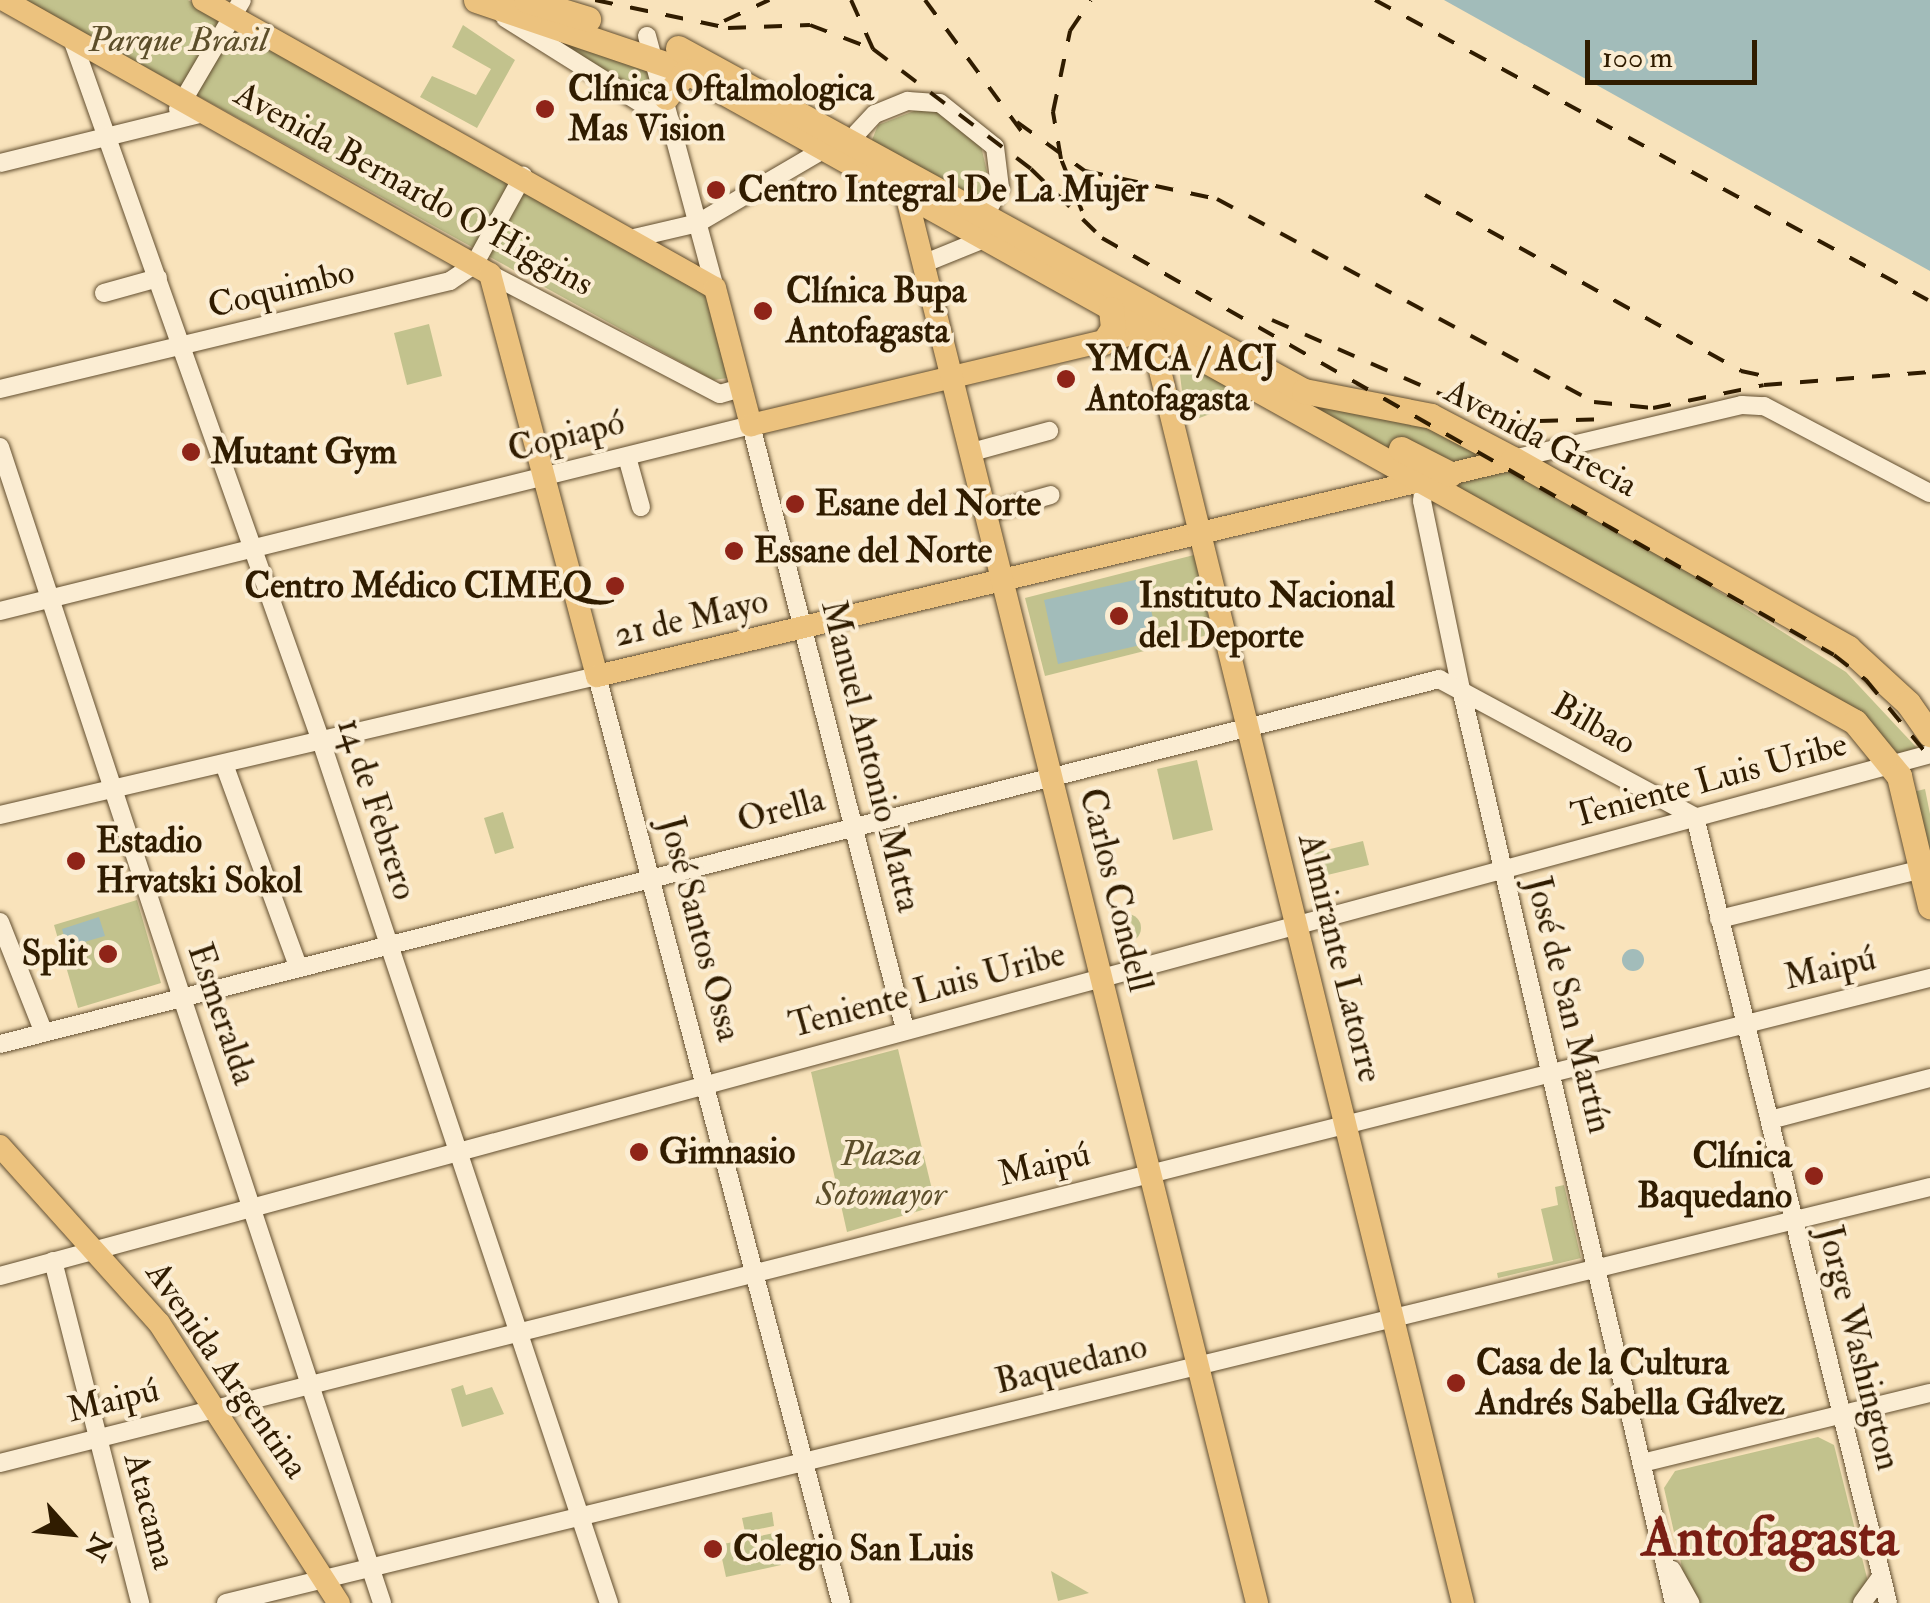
<!DOCTYPE html>
<html>
<head>
<meta charset="utf-8">
<style>
	body { margin:0 }
	#map { position:relative; width:1930px; height:1603px; overflow:hidden; background:#f9e3bb; font-family:"IM FELL Double Pica",serif }
	div>[style] { position:absolute }
	.green>* { inset:0; background:#c2c28d }
	.round { border-radius:50% }
	.water>* { inset:0; background:#a2bcba }
	.roads { filter:drop-shadow(0 0 2px #624e2f) drop-shadow(0 0 2px #624e2f) }
	.minor>* { height:18px; margin:-9px; padding:0 9px; transform-origin:9px; border-radius:9px; background:#fbedd3 }
	.major>* { height:22px; margin:-11px; padding:0 11px; transform-origin:11px; border-radius:11px; background:#ecc27e }
	.highway>* { height:25px; margin:-12.5px; padding:0 12.5px; transform-origin:12.5px; border-radius:12.5px; background:#ecc27e }
	.rail>* { height:4px; margin-top:-2px; transform-origin:0; background:repeating-linear-gradient(90deg,#301c00 0 18px,transparent 0 36px) }
	.dots>* { width:28px; height:28px; translate:-50% -50%; box-sizing:border-box; border:5px solid #fbedd3; border-radius:50% }
	span { translate:-50% -50%; white-space:nowrap; text-align:center; line-height:1.15; -webkit-text-stroke:8px #fbedd3; paint-order:stroke }
	.park-label { font-size:35px; color:#5c4e2a; font-style:italic }
	.poi-label { font-size:35px; color:#301c00; font-weight:700 }
	.left { translate:0 -50%; text-align:left }
	.right { translate:-100% -50%; text-align:right }
	.street-label { font-size:35px; color:#301c00 }
	.town-label { font-size:55px; color:#7a1f14; font-weight:700 }
	.north { position:absolute; left:20px; top:1483px; width:100px; height:100px; -webkit-text-stroke:8px #fbedd3; paint-order:stroke; rotate:117deg; font-size:28px; font-weight:700; line-height:40px; text-align:center; color:#301c00 }
	.north::after { content:''; display:block; margin:auto; width:35px; height:45px; background:#301c00; clip-path:polygon(50% 0,100% 100%,50% 72%,0 100%) }
	.scale { position:absolute; left:1585px; top:40px; width:172px; height:45px; box-sizing:border-box; border:5px solid #301c00; border-top:0; padding-left:12px; font-size:30px; line-height:35px; white-space:nowrap; color:#301c00; -webkit-text-stroke:8px #fbedd3; paint-order:stroke }
</style>
</head>
<body>
<div id="map">
	<div class="green">
		<div style="clip-path:polygon(24px 0,188px 0,712px 291px,728px 378px,713px 380px)"></div>
		<div style="clip-path:polygon(463px 25px,515px 60px,477px 128px,420px 97px,432px 76px,476px 95px,491px 69px,452px 47px)"></div>
		<div style="clip-path:polygon(558px 42px,648px 57px,660px 106px)"></div>
		<div style="clip-path:polygon(914px 111px,936px 111px,981px 146px,989px 180px,982px 200px,975px 203px,870px 145px,878px 125px)"></div>
		<div style="clip-path:polygon(429px 324px,442px 376px,407px 385px,394px 333px)"></div>
		<div style="clip-path:polygon(1178px 359px,1253px 398px,1186px 423px)"></div>
		<div style="clip-path:polygon(1325px 403px,1397px 414px,1524px 468px,1846px 672px,1917px 748px,1896px 754px,1315px 418px)"></div>
		<div style="clip-path:polygon(1194px 555px,1212px 634px,1045px 676px,1025px 598px)"></div>
		<div style="clip-path:polygon(1197px 760px,1213px 830px,1173px 840px,1157px 769px)"></div>
		<div style="clip-path:polygon(1925px 789px,1930px 814px,1930px 862px,1913px 792px)"></div>
		<div style="clip-path:polygon(503px 812px,514px 848px,495px 854px,484px 818px)"></div>
		<div style="clip-path:polygon(1363px 841px,1369px 865px,1319px 877px,1314px 853px)"></div>
		<div style="clip-path:polygon(137px 900px,161px 983px,78px 1008px,54px 925px)"></div>
		<div class="round" style="left:1113px;top:914px;width:28px;height:28px"></div>
		<div style="clip-path:polygon(898px 1049px,936px 1206px,847px 1232px,811px 1072px)"></div>
		<div style="clip-path:polygon(1564px 1185px,1581px 1258px,1498px 1278px,1497px 1273px,1553px 1261px,1541px 1209px,1558px 1205px,1555px 1187px)"></div>
		<div style="clip-path:polygon(463px 1385px,466px 1395px,492px 1387px,504px 1414px,462px 1427px,451px 1389px)"></div>
		<div style="clip-path:polygon(1818px 1437px,1834px 1445px,1870px 1590px,1862px 1603px,1690px 1603px,1664px 1488px,1675px 1471px)"></div>
		<div style="clip-path:polygon(772px 1512px,774px 1526px,745px 1532px,742px 1518px)"></div>
		<div style="clip-path:polygon(774px 1533px,781px 1565px,726px 1577px,719px 1545px)"></div>
		<div style="clip-path:polygon(1051px 1571px,1089px 1593px,1058px 1601px)"></div>
	</div>
	<div class="water">
		<div style="clip-path:polygon(1444px 0,1930px 0,1930px 271px)"></div>
		<div style="clip-path:polygon(1144px 578px,1158px 641px,1058px 664px,1044px 600px)"></div>
		<div style="clip-path:polygon(99px 917px,105px 936px,67px 947px,62px 929px)"></div>
		<div class="round" style="left:1622px;top:949px;width:22px;height:22px"></div>
	</div>
	<div class="roads">
		<div class="minor">
			<div style="left:505px;top:18px;width:196px;rotate:32.1deg"></div>
			<div style="left:647px;top:36px;width:261px;rotate:74.9deg"></div>
			<div style="left:72px;top:39px;width:745px;rotate:70.47deg"></div>
			<div style="left:321px;top:741px;width:909px;rotate:71.53deg"></div>
			<div style="left:178px;top:109px;width:126px;rotate:-59.6deg"></div>
			<div style="left:854px;top:152px;width:19px;rotate:-81deg"></div>
			<div style="left:857px;top:133px;width:26px;rotate:-47deg"></div>
			<div style="left:875px;top:114px;width:35px;rotate:-22deg"></div>
			<div style="left:908px;top:101px;width:32px;rotate:4deg"></div>
			<div style="left:940px;top:103px;width:70px;rotate:38.7deg"></div>
			<div style="left:995px;top:147px;width:41px;rotate:83deg"></div>
			<div style="left:1000px;top:188px;width:41px;rotate:119.1deg"></div>
			<div style="left:0;top:163px;width:210px;rotate:-13.8deg"></div>
			<div style="left:634px;top:238px;width:66px;rotate:-13.2deg"></div>
			<div style="left:698px;top:223px;width:145px;rotate:-30.3deg"></div>
			<div style="left:925px;top:263px;width:64px;rotate:-22.1deg"></div>
			<div style="left:490px;top:274px;width:259px;rotate:27.6deg"></div>
			<div style="left:720px;top:394px;width:22px;rotate:-16deg"></div>
			<div style="left:104px;top:293px;width:56px;rotate:-15.5deg"></div>
			<div style="left:0;top:389px;width:463px;rotate:-13.5deg"></div>
			<div style="left:450px;top:281px;width:29px;rotate:-34deg"></div>
			<div style="left:474px;top:265px;width:102px;rotate:-61.2deg"></div>
			<div style="left:0;top:447px;width:1217px;rotate:71.71deg"></div>
			<div style="left:972px;top:452px;width:80px;rotate:-15.3deg"></div>
			<div style="left:627px;top:457px;width:52px;rotate:74.4deg"></div>
			<div style="left:1513px;top:459px;width:235px;rotate:-13.3deg"></div>
			<div style="left:1742px;top:405px;width:22px;rotate:3deg"></div>
			<div style="left:1764px;top:406px;width:187px;rotate:27.7deg"></div>
			<div style="left:1424px;top:480px;width:21px;rotate:95deg"></div>
			<div style="left:1422px;top:501px;width:192px;rotate:78.3deg"></div>
			<div style="left:1461px;top:689px;width:938px;rotate:76.88deg"></div>
			<div style="left:987px;top:513px;width:66px;rotate:-15.7deg"></div>
			<div style="left:0;top:611px;width:774px;rotate:-13.91deg"></div>
			<div style="left:751px;top:425px;width:623px;rotate:75.7deg"></div>
			<div style="left:224px;top:764px;width:215px;rotate:69.9deg"></div>
			<div style="left:0;top:815px;width:613px;rotate:-13.11deg"></div>
			<div style="left:597px;top:676px;width:959px;rotate:75.25deg"></div>
			<div style="left:1719px;top:919px;width:209px;rotate:-13.8deg"></div>
			<div style="left:0;top:922px;width:119px;rotate:68.4deg"></div>
			<div style="left:0;top:1044px;width:1485px;rotate:-14.23deg"></div>
			<div style="left:1439px;top:679px;width:291px;rotate:28.3deg"></div>
			<div style="left:1695px;top:817px;width:809px;rotate:76.2deg"></div>
			<div style="left:1770px;top:1120px;width:165px;rotate:-14.7deg"></div>
			<div style="left:53px;top:1261px;width:353px;rotate:75.7deg"></div>
			<div style="left:0;top:1276px;width:1999px;rotate:-15.13deg"></div>
			<div style="left:0;top:1463px;width:1990px;rotate:-14.11deg"></div>
			<div style="left:1642px;top:1463px;width:296px;rotate:-13.7deg"></div>
			<div style="left:1672px;top:1570px;width:38px;rotate:61deg"></div>
			<div style="left:226px;top:1603px;width:1754px;rotate:-13.72deg"></div>
			<div style="left:1862px;top:1603px;width:32px;rotate:-54deg"></div>
		</div>
		<div class="major">
			<div style="left:4px;top:0;width:558px;rotate:29.41deg"></div>
			<div style="left:490px;top:274px;width:416px;rotate:75.1deg"></div>
			<div style="left:597px;top:676px;width:941px;rotate:-13.33deg"></div>
			<div style="left:203px;top:0;width:587px;rotate:29.36deg"></div>
			<div style="left:715px;top:288px;width:142px;rotate:75.3deg"></div>
			<div style="left:751px;top:425px;width:410px;rotate:-13.4deg"></div>
			<div style="left:1150px;top:330px;width:1311px;rotate:76.19deg"></div>
			<div style="left:906px;top:194px;width:1452px;rotate:76.01deg"></div>
			<div style="left:0;top:1146px;width:238px;rotate:48.1deg"></div>
			<div style="left:159px;top:1323px;width:333px;rotate:57.3deg"></div>
		</div>
		<div class="highway">
			<div style="left:476px;top:0;width:222px;rotate:18.7deg"></div>
			<div style="left:686px;top:71px;width:1338px;rotate:29.11deg"></div>
			<div style="left:1855px;top:722px;width:70px;rotate:50.8deg"></div>
			<div style="left:1899px;top:776px;width:134px;rotate:76.6deg"></div>
			<div style="left:526px;top:0;width:65px;rotate:17deg"></div>
			<div style="left:678px;top:48px;width:714px;rotate:28.72deg"></div>
			<div style="left:1304px;top:391px;width:129px;rotate:11.1deg"></div>
			<div style="left:1431px;top:416px;width:93px;rotate:27.7deg"></div>
			<div style="left:1513px;top:459px;width:385px;rotate:29.4deg"></div>
			<div style="left:1848px;top:648px;width:81px;rotate:42.5deg"></div>
			<div style="left:1908px;top:703px;width:38px;rotate:55deg"></div>
			<div style="left:666px;top:97px;width:33px;rotate:-52deg"></div>
			<div style="left:1104px;top:342px;width:17px;rotate:-57deg"></div>
			<div style="left:1113px;top:328px;width:19px;rotate:-96deg"></div>
			<div style="left:1401px;top:449px;width:55px;rotate:27deg"></div>
		</div>
	</div>
	<div class="rail">
		<div style="left:595px;top:0;width:136px;rotate:11.9deg"></div>
		<div style="left:728px;top:28px;width:82px;rotate:-2.1deg"></div>
		<div style="left:810px;top:25px;width:67px;rotate:20.9deg"></div>
		<div style="left:873px;top:49px;width:198px;rotate:37.2deg"></div>
		<div style="left:1031px;top:169px;width:99px;rotate:44.2deg"></div>
		<div style="left:1102px;top:238px;width:842px;rotate:29.67deg"></div>
		<div style="left:1834px;top:655px;width:41px;rotate:38deg"></div>
		<div style="left:1866px;top:680px;width:101px;rotate:50.6deg"></div>
		<div style="left:851px;top:0;width:54px;rotate:65.8deg"></div>
		<div style="left:925px;top:0;width:164px;rotate:53.7deg"></div>
		<div style="left:1375px;top:0;width:629px;rotate:28.48deg"></div>
		<div style="left:724px;top:21px;width:50px;rotate:-25deg"></div>
		<div style="left:1017px;top:122px;width:84px;rotate:35.8deg"></div>
		<div style="left:1085px;top:171px;width:135px;rotate:12deg"></div>
		<div style="left:1217px;top:199px;width:428px;rotate:28.3deg"></div>
		<div style="left:1594px;top:402px;width:59px;rotate:5.8deg"></div>
		<div style="left:1653px;top:408px;width:113px;rotate:-11.7deg"></div>
		<div style="left:1764px;top:385px;width:167px;rotate:-4.5deg"></div>
		<div style="left:1425px;top:195px;width:362px;rotate:29.1deg"></div>
		<div style="left:1741px;top:371px;width:33px;rotate:12deg"></div>
		<div style="left:1082px;top:211px;width:56px;rotate:-112deg"></div>
		<div style="left:1061px;top:159px;width:48px;rotate:-99.7deg"></div>
		<div style="left:1053px;top:112px;width:83px;rotate:-78.1deg"></div>
		<div style="left:1070px;top:31px;width:37px;rotate:-56deg"></div>
		<div style="left:1272px;top:320px;width:253px;rotate:23.7deg"></div>
		<div style="left:1504px;top:422px;width:106px;rotate:-1.6deg"></div>
	</div>
	<div class="dots">
		<div style="left:545px;top:109px;background:#8f2418"></div>
		<div style="left:716px;top:190px;background:#8f2418"></div>
		<div style="left:763px;top:311px;background:#8f2418"></div>
		<div style="left:1066px;top:379px;background:#8f2418"></div>
		<div style="left:191px;top:452px;background:#8f2418"></div>
		<div style="left:795px;top:504px;background:#8f2418"></div>
		<div style="left:734px;top:551px;background:#8f2418"></div>
		<div style="left:615px;top:586px;background:#8f2418"></div>
		<div style="left:1119px;top:616px;background:#8f2418"></div>
		<div style="left:76px;top:861px;background:#8f2418"></div>
		<div style="left:108px;top:954px;background:#8f2418"></div>
		<div style="left:639px;top:1152px;background:#8f2418"></div>
		<div style="left:1814px;top:1176px;background:#8f2418"></div>
		<div style="left:1456px;top:1383px;background:#8f2418"></div>
		<div style="left:713px;top:1549px;background:#8f2418"></div>
	</div>
	<div class="park-label">
		<span style="left:178px;top:40px">Parque Brasil</span>
		<span style="left:881px;top:1174px">Plaza<br>Sotomayor</span>
	</div>
	<div class="poi-label">
		<span class="left" style="left:568px;top:109px">Clínica Oftalmologica<br>Mas Vision</span>
		<span class="left" style="left:738px;top:190px">Centro Integral De La Mujer</span>
		<span class="left" style="left:786px;top:311px">Clínica Bupa<br>Antofagasta</span>
		<span class="left" style="left:1086px;top:379px">YMCA / ACJ<br>Antofagasta</span>
		<span class="left" style="left:211px;top:452px">Mutant Gym</span>
		<span class="left" style="left:815px;top:504px">Esane del Norte</span>
		<span class="left" style="left:754px;top:551px">Essane del Norte</span>
		<span class="right" style="left:592px;top:586px">Centro Médico CIMEQ</span>
		<span class="left" style="left:1139px;top:616px">Instituto Nacional<br>del Deporte</span>
		<span class="left" style="left:96px;top:861px">Estadio<br>Hrvatski Sokol</span>
		<span class="right" style="left:88px;top:954px">Split</span>
		<span class="left" style="left:659px;top:1152px">Gimnasio</span>
		<span class="right" style="left:1792px;top:1176px">Clínica<br>Baquedano</span>
		<span class="left" style="left:1476px;top:1383px">Casa de la Cultura<br>Andrés Sabella Gálvez</span>
		<span class="left" style="left:733px;top:1549px">Colegio San Luis</span>
	</div>
	<div class="street-label">
		<span style="left:414px;top:189px;rotate:29deg">Avenida Bernardo O'Higgins</span>
		<span style="left:281px;top:289px;rotate:-14deg">Coquimbo</span>
		<span style="left:566px;top:436px;rotate:-14deg">Copiapó</span>
		<span style="left:1541px;top:438px;rotate:28deg">Avenida Grecia</span>
		<span style="left:691px;top:618px;rotate:-13deg">21 de Mayo</span>
		<span style="left:1594px;top:724px;rotate:29deg">Bilbao</span>
		<span style="left:871px;top:756px;rotate:76deg">Manuel Antonio Matta</span>
		<span style="left:1709px;top:780px;rotate:-15deg">Teniente Luis Uribe</span>
		<span style="left:377px;top:809px;rotate:72deg">14 de Febrero</span>
		<span style="left:781px;top:810px;rotate:-15deg">Orella</span>
		<span style="left:1116px;top:890px;rotate:76deg">Carlos Condell</span>
		<span style="left:700px;top:929px;rotate:75deg">José Santos Ossa</span>
		<span style="left:1340px;top:958px;rotate:76deg">Almirante Latorre</span>
		<span style="left:1830px;top:968px;rotate:-13deg">Maipú</span>
		<span style="left:927px;top:990px;rotate:-15deg">Teniente Luis Uribe</span>
		<span style="left:1569px;top:1005px;rotate:76deg">José de San Martín</span>
		<span style="left:222px;top:1014px;rotate:71deg">Esmeralda</span>
		<span style="left:1044px;top:1164px;rotate:-14deg">Maipú</span>
		<span style="left:1859px;top:1348px;rotate:76deg">Jorge Washington</span>
		<span style="left:1071px;top:1364px;rotate:-14deg">Baquedano</span>
		<span style="left:227px;top:1370px;rotate:55deg">Avenida Argentina</span>
		<span style="left:113px;top:1400px;rotate:-14deg">Maipú</span>
		<span style="left:150px;top:1511px;rotate:75deg">Atacama</span>
	</div>
	<div class="town-label">
		<span style="left:1770px;top:1538px">Antofagasta</span>
	</div>
	<div class="north">N</div>
	<div class="scale">100 m</div>
</div>
</body>
</html>
